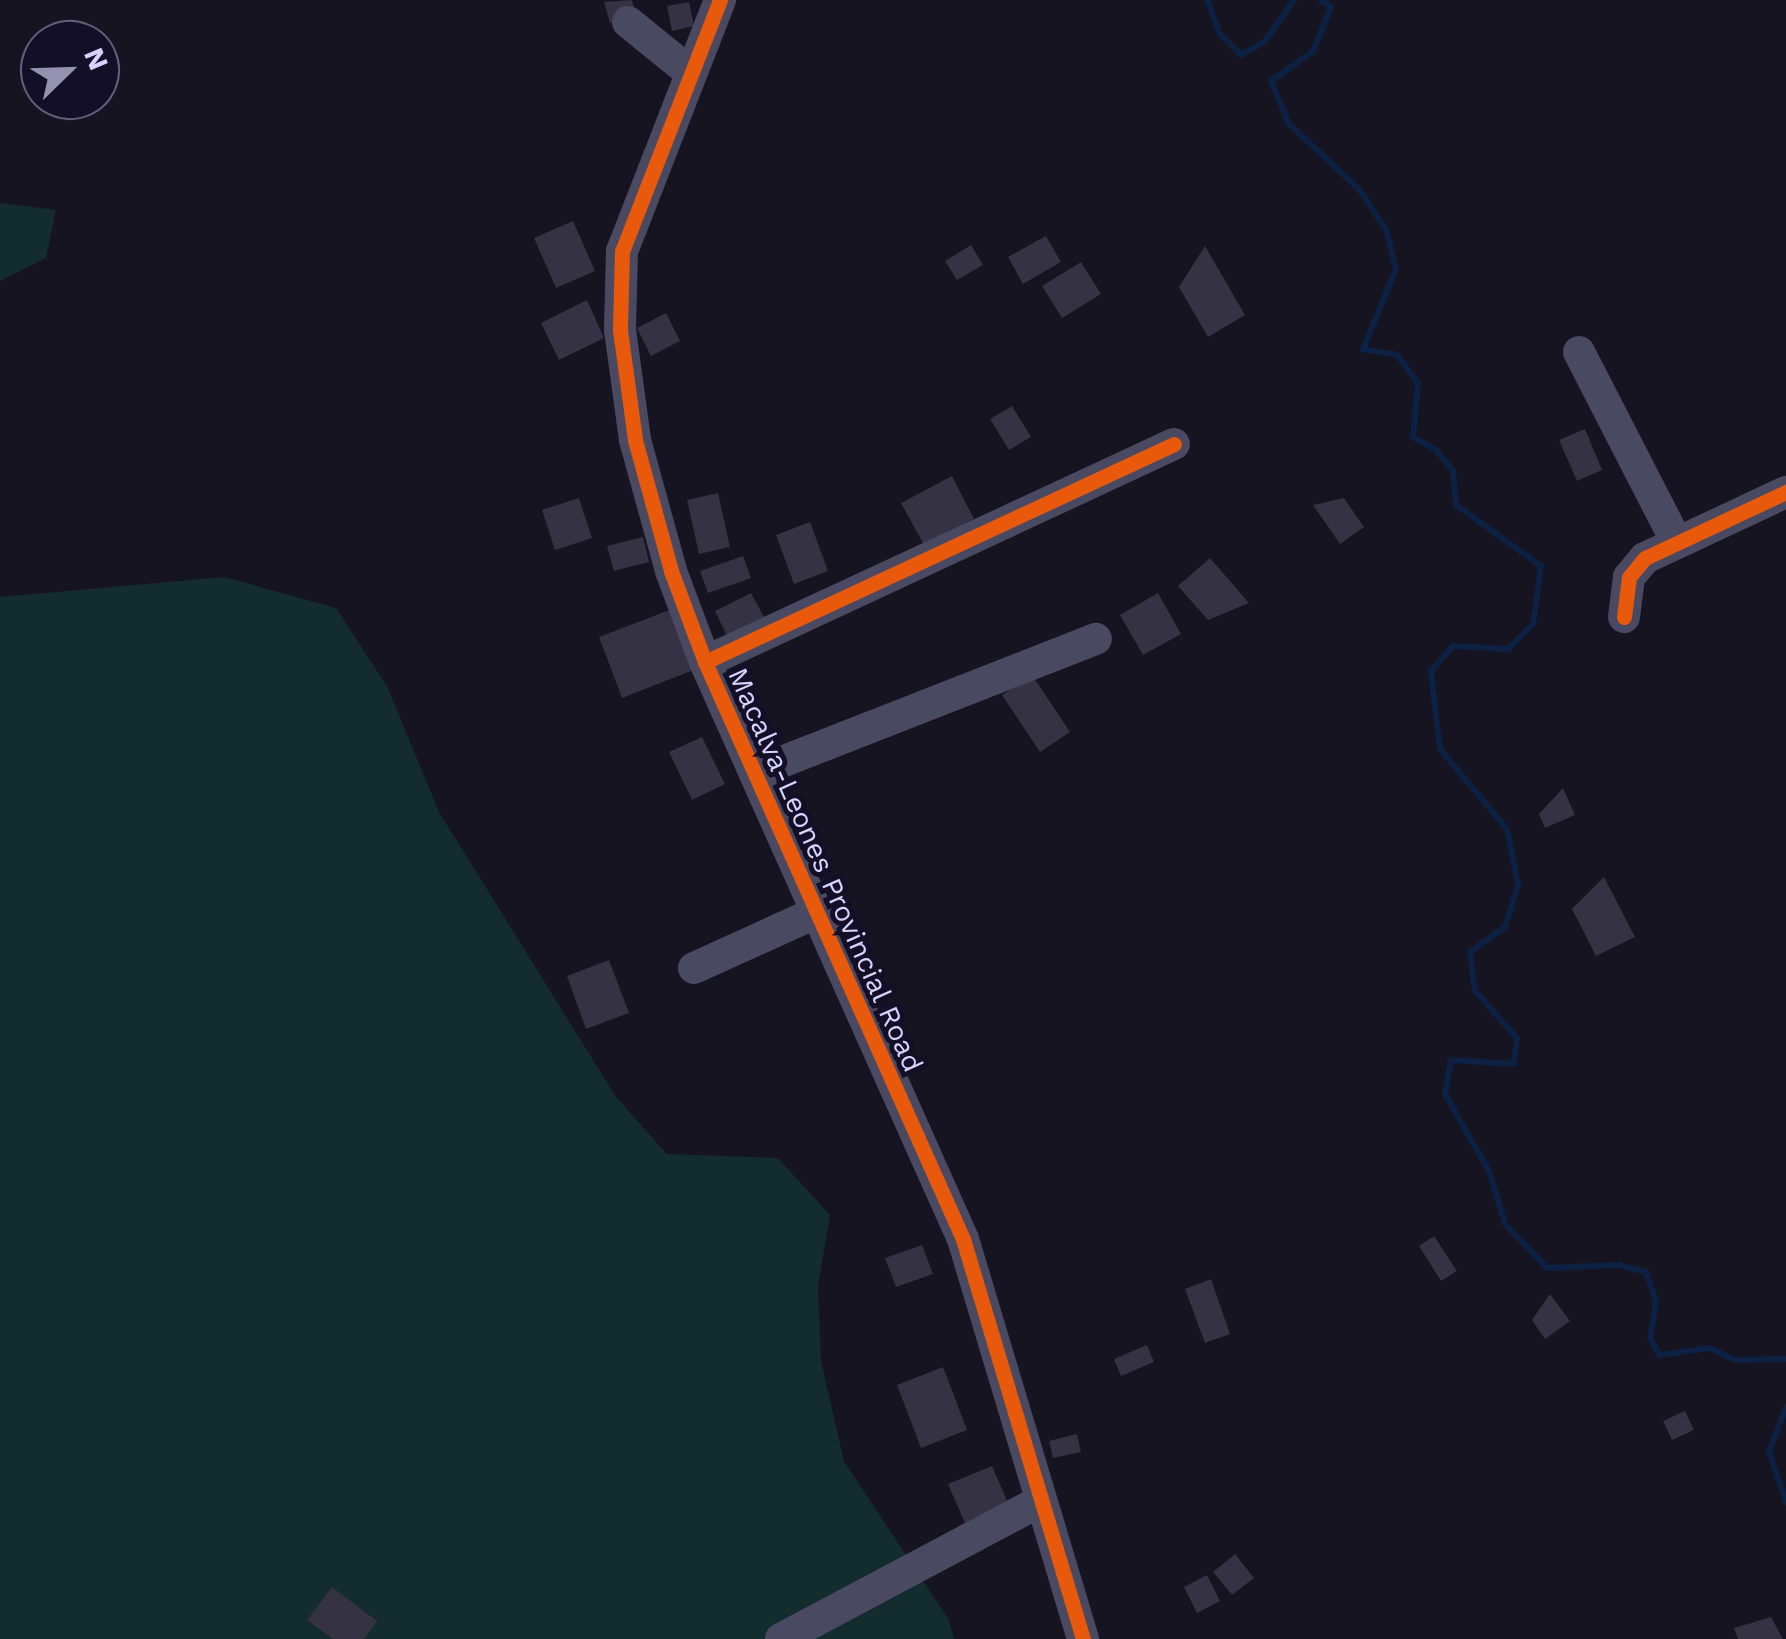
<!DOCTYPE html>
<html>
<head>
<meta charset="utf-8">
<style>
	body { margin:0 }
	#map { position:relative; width:1786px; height:1639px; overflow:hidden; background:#161421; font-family:"Work Sans",sans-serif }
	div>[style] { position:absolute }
	.green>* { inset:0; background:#132c2d }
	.stream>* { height:6px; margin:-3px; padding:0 3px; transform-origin:3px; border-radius:3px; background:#0d2144 }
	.building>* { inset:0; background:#343243 }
	.minor>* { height:32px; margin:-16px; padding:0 16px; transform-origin:16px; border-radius:16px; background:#4a4962 }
	.cycleway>* { height:15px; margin:-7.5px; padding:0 7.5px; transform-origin:7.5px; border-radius:7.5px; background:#e8590c }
	span { translate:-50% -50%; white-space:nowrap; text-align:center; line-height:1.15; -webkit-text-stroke:10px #130f26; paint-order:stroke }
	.street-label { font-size:28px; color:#d9d4ff }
	.north { position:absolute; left:20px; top:20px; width:100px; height:100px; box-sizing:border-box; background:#130f26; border:2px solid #625e7d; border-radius:50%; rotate:67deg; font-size:28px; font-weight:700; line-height:40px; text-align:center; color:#d9d4ff }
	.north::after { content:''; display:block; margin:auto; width:35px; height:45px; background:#9591b1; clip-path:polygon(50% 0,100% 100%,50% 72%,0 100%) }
</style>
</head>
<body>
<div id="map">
	<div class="green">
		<div style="clip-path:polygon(0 203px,56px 210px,46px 258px,0 281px)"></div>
		<div style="clip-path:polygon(224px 577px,336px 608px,387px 686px,439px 812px,616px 1097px,667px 1154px,778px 1158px,830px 1215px,818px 1285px,821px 1361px,844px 1461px,949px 1620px,954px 1639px,0 1639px,0 597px)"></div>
	</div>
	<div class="stream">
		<div style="left:1207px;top:0;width:36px;rotate:69deg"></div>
		<div style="left:1220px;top:34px;width:30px;rotate:45deg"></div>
		<div style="left:1241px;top:55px;width:28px;rotate:-30deg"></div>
		<div style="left:1265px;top:41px;width:50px;rotate:-54.7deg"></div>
		<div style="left:1321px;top:0;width:12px;rotate:35deg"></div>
		<div style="left:1331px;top:7px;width:48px;rotate:112.2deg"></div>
		<div style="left:1313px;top:51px;width:52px;rotate:144.5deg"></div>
		<div style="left:1271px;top:81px;width:47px;rotate:67.3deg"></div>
		<div style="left:1289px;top:124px;width:96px;rotate:42.9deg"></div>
		<div style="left:1359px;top:189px;width:49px;rotate:56.6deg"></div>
		<div style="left:1386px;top:230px;width:40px;rotate:75.6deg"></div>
		<div style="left:1396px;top:269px;width:87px;rotate:112.4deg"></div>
		<div style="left:1363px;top:349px;width:35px;rotate:10deg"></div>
		<div style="left:1397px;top:355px;width:35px;rotate:53deg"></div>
		<div style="left:1418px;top:383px;width:54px;rotate:95.3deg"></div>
		<div style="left:1413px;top:437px;width:26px;rotate:29deg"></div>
		<div style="left:1436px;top:450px;width:27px;rotate:51deg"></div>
		<div style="left:1453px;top:471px;width:34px;rotate:85deg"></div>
		<div style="left:1456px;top:505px;width:105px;rotate:35.7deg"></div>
		<div style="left:1541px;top:566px;width:59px;rotate:97.9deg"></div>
		<div style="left:1533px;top:624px;width:35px;rotate:135deg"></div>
		<div style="left:1508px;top:649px;width:55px;rotate:-176.9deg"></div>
		<div style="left:1453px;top:646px;width:33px;rotate:131deg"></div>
		<div style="left:1431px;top:671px;width:79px;rotate:83.4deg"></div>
		<div style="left:1440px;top:749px;width:104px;rotate:50.1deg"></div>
		<div style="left:1507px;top:829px;width:57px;rotate:78.9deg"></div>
		<div style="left:1518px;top:885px;width:44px;rotate:107.2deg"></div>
		<div style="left:1505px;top:927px;width:43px;rotate:144.5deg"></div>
		<div style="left:1470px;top:952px;width:39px;rotate:83deg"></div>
		<div style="left:1475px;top:991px;width:63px;rotate:48.2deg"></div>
		<div style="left:1517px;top:1038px;width:26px;rotate:97deg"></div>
		<div style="left:1514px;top:1064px;width:63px;rotate:-176.4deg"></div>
		<div style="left:1451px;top:1060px;width:35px;rotate:100deg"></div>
		<div style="left:1445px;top:1094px;width:89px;rotate:60.3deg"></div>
		<div style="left:1489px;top:1171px;width:55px;rotate:73.2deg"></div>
		<div style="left:1505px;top:1224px;width:61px;rotate:46.3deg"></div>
		<div style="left:1547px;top:1268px;width:72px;rotate:-2.4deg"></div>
		<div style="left:1619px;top:1265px;width:28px;rotate:15deg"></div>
		<div style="left:1646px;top:1272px;width:31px;rotate:71deg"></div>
		<div style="left:1656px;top:1301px;width:37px;rotate:99deg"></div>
		<div style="left:1650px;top:1338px;width:20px;rotate:60deg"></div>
		<div style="left:1660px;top:1355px;width:50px;rotate:-8deg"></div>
		<div style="left:1710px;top:1348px;width:28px;rotate:26deg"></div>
		<div style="left:1735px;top:1360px;width:51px;rotate:-1.1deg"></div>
		<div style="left:1786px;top:1407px;width:48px;rotate:110.7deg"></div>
		<div style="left:1769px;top:1452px;width:53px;rotate:71.2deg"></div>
	</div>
	<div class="building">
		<div style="clip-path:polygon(632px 0,636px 15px,610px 23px,604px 2px)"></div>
		<div style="clip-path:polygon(689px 2px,694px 26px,672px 31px,667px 6px)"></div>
		<div style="clip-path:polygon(573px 221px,595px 271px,556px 288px,534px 238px)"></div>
		<div style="clip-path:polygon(1046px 236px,1061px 262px,1023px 284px,1008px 257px)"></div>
		<div style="clip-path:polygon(971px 245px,983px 265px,957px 280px,945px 261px)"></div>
		<div style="clip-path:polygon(1205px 246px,1245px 315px,1208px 337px,1179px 287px)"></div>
		<div style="clip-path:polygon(1081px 262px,1101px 294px,1062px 318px,1042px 286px)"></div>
		<div style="clip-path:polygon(587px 300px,604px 338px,559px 360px,541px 323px)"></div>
		<div style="clip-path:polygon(666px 313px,680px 341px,651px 356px,637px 328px)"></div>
		<div style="clip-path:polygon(1012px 406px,1031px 437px,1009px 450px,990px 419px)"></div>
		<div style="clip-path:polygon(1585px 429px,1602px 470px,1577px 481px,1559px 440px)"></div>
		<div style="clip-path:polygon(952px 476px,974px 519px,924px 545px,901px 503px)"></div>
		<div style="clip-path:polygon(718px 493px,730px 547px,699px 554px,687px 500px)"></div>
		<div style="clip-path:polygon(579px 498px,592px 538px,555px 550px,542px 510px)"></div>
		<div style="clip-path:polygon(1344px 498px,1364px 527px,1340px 544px,1313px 505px)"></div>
		<div style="clip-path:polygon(810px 522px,828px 571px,794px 584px,776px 535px)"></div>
		<div style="clip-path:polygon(643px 537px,649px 562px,614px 571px,607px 546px)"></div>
		<div style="clip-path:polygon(743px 556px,751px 578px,708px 593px,700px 571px)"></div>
		<div style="clip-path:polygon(1210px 558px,1249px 603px,1208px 620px,1178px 586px)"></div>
		<div style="clip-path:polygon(751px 593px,765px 619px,728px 638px,715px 611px)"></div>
		<div style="clip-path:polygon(1158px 593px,1181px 634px,1143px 655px,1120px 615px)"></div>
		<div style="clip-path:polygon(672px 609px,696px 669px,622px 698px,599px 637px)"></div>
		<div style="clip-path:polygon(1032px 675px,1070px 732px,1040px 752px,1002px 695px)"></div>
		<div style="clip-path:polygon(702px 737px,725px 784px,692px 800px,669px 752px)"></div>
		<div style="clip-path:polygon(1563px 788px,1575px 815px,1545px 828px,1539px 814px)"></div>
		<div style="clip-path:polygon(1604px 877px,1635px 937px,1596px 956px,1572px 909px)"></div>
		<div style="clip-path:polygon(609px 960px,629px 1013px,586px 1029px,567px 976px)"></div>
		<div style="clip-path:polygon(1434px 1236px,1457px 1271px,1441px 1281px,1419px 1246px)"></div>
		<div style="clip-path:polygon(922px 1245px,933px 1274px,896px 1287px,885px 1258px)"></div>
		<div style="clip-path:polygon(1211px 1279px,1230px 1334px,1205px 1343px,1185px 1289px)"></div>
		<div style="clip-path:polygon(1550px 1294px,1570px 1321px,1545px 1339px,1532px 1320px)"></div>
		<div style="clip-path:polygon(1147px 1345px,1154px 1362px,1121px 1376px,1114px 1359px)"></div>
		<div style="clip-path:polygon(943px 1367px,967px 1430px,921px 1448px,897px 1385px)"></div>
		<div style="clip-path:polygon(1685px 1411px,1694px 1430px,1672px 1440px,1663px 1421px)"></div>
		<div style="clip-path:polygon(1077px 1434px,1081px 1452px,1053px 1458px,1049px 1441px)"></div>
		<div style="clip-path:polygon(992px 1466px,1009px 1505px,965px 1523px,948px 1484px)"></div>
		<div style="clip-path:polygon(1235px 1554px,1254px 1578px,1232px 1595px,1213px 1572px)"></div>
		<div style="clip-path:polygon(1207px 1575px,1220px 1601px,1197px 1613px,1184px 1587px)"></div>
		<div style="clip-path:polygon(332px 1587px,377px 1621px,364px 1639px,333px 1639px,307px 1620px)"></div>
		<div style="clip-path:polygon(1771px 1617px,1783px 1639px,1738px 1639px,1734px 1628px)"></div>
	</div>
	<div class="minor">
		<div style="left:720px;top:0;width:269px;rotate:111.3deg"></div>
		<div style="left:622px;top:251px;width:79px;rotate:91.5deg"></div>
		<div style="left:620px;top:330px;width:111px;rotate:82.2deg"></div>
		<div style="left:635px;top:440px;width:136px;rotate:74.6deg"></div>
		<div style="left:671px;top:571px;width:97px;rotate:69.5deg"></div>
		<div style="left:705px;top:662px;width:632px;rotate:65.91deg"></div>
		<div style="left:963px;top:1239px;width:418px;rotate:73.3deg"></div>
		<div style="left:628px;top:22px;width:81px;rotate:39deg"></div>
		<div style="left:1579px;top:352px;width:210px;rotate:62.8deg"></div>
		<div style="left:1624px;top:617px;width:40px;rotate:-82.9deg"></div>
		<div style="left:1629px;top:577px;width:25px;rotate:-50deg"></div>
		<div style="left:1645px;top:558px;width:156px;rotate:-25.1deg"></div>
		<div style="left:705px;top:662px;width:517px;rotate:-24.93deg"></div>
		<div style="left:756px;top:772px;width:365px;rotate:-21.4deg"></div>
		<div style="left:694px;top:968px;width:131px;rotate:-24.4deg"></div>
		<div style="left:781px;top:1639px;width:292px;rotate:-28deg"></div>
	</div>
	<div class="cycleway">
		<div style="left:720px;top:0;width:269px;rotate:111.3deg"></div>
		<div style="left:622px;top:251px;width:79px;rotate:91.5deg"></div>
		<div style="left:620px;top:330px;width:111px;rotate:82.2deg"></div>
		<div style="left:635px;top:440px;width:136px;rotate:74.6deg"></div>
		<div style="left:671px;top:571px;width:97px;rotate:69.5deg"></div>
		<div style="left:705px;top:662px;width:632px;rotate:65.91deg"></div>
		<div style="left:963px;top:1239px;width:418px;rotate:73.3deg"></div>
		<div style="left:1624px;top:617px;width:40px;rotate:-82.9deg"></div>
		<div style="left:1629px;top:577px;width:25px;rotate:-50deg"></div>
		<div style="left:1645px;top:558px;width:156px;rotate:-25.1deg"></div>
		<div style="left:705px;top:662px;width:517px;rotate:-24.93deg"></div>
	</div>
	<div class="street-label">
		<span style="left:825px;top:870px;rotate:66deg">Macalva-Leones Provincial Road</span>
	</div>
	<div class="north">N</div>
</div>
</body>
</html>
